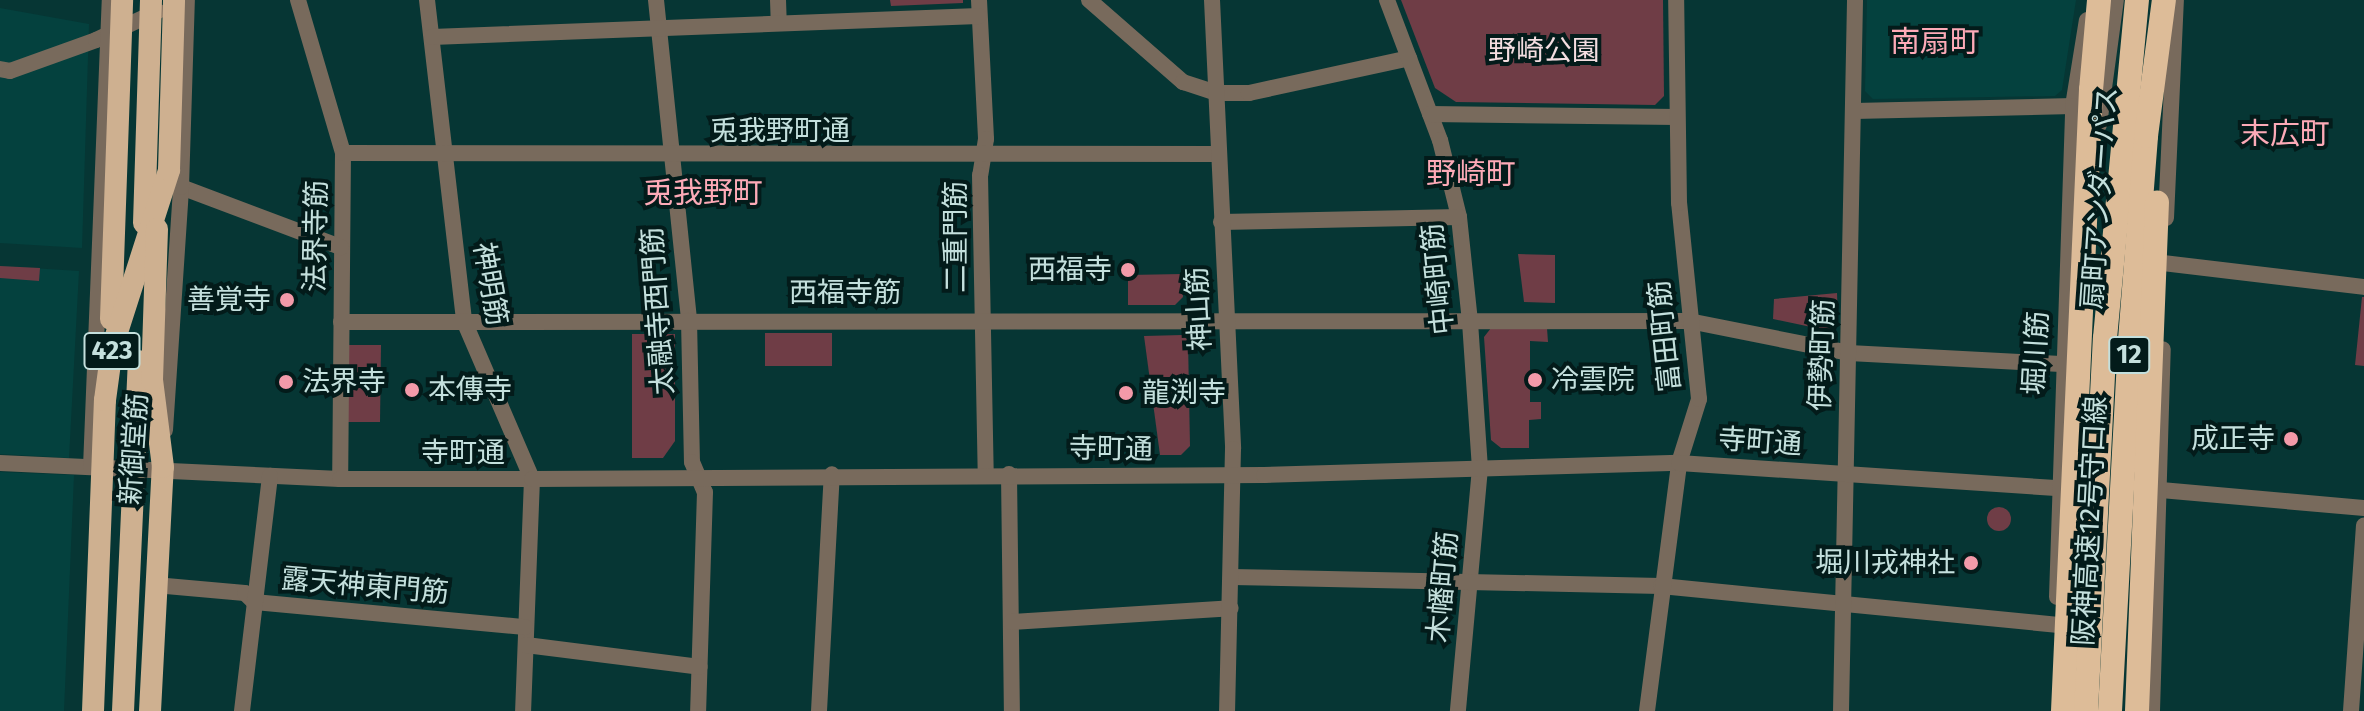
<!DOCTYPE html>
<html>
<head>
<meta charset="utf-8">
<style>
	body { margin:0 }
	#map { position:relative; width:2364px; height:711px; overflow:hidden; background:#063634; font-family:"Fira Sans","Noto Sans JP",sans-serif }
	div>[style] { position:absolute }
	.built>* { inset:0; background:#04413e }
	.green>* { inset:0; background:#6f3d46 }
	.round { border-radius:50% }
	.minor>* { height:16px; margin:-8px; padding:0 8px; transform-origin:8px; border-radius:8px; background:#786a5c }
	.tertiary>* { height:16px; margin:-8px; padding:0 8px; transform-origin:8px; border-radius:8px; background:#786a5c }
	.trunk>* { height:22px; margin:-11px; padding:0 11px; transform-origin:11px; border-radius:11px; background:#ceb090 }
	.motorway>* { height:24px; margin:-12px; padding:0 12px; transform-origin:12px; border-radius:12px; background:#ddbc98 }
	.dots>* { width:22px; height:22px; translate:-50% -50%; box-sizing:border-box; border:4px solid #031b1a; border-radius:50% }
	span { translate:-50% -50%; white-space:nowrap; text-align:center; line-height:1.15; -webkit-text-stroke:8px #031b1a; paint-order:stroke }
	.shield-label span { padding:2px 6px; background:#031b1a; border:2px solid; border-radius:6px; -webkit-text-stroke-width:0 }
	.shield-label { font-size:26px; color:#c4e0dd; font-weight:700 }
	.park-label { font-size:28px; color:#f4dee1 }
	.street-label { font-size:28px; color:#c4e0dd }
	.poi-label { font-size:28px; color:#c4e0dd }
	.right { translate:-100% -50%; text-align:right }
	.left { translate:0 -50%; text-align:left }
	.neighbourhood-label { font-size:30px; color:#fdaab7 }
</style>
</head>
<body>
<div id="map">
	<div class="built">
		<div style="clip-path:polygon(1867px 0,2076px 0,2062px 90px,2055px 96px,1873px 99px,1865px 91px)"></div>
		<div style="clip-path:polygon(0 8px,89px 24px,82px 248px,0 243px)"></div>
		<div style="clip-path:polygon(0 266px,79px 271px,69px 458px,0 454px)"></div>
		<div style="clip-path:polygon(0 472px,74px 475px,64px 711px,0 711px)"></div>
	</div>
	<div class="green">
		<div style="clip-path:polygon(890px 0,963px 0,963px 3px,891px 6px)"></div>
		<div style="clip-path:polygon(1401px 0,1663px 0,1664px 96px,1655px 105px,1456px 102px,1435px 88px)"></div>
		<div style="clip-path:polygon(1518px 254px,1555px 255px,1555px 303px,1524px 302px)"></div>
		<div style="clip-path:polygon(0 266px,40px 268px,39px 281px,0 278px)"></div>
		<div style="clip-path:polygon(1182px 274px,1183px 297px,1175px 305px,1128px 305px,1128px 275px)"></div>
		<div style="clip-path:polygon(1837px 293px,1838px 323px,1830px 331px,1773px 319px,1774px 299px)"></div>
		<div style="clip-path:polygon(2362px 297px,2364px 297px,2364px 366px,2355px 365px)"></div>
		<div style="clip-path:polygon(1491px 328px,1547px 328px,1548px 342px,1530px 341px,1530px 402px,1541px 402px,1541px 419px,1529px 420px,1529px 448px,1501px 448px,1491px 440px,1484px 337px)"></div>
		<div style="clip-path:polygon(765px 333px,832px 333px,832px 366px,765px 366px)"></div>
		<div style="clip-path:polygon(632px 334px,675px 334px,675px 441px,663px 458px,632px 458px)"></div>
		<div style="clip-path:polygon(1182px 335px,1188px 340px,1190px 446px,1181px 455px,1160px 455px,1144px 336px)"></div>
		<div style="clip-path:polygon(346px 345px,381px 345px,380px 422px,345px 422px)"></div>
		<div class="round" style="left:1987px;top:507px;width:24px;height:24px"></div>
	</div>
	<div class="minor">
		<div style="left:298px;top:0;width:159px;rotate:73.6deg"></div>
		<div style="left:343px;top:153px;width:326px;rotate:90.5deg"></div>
		<div style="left:427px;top:0;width:323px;rotate:83.4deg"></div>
		<div style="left:464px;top:321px;width:172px;rotate:66.7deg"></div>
		<div style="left:532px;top:479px;width:232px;rotate:92.2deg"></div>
		<div style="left:656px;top:0;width:322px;rotate:84.1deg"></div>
		<div style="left:689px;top:320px;width:142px;rotate:88.8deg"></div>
		<div style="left:692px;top:462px;width:33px;rotate:67deg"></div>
		<div style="left:705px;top:492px;width:219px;rotate:91.8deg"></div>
		<div style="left:778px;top:0;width:23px;rotate:88deg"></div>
		<div style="left:979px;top:0;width:139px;rotate:87.1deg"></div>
		<div style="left:986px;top:139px;width:36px;rotate:99deg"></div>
		<div style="left:980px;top:175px;width:299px;rotate:88.9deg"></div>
		<div style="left:1089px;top:0;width:125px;rotate:41.1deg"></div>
		<div style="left:1183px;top:82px;width:35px;rotate:18deg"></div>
		<div style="left:1216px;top:93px;width:33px"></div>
		<div style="left:1249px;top:93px;width:164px;rotate:-12.3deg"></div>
		<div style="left:1387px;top:0;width:150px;rotate:69.3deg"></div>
		<div style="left:1440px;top:140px;width:79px;rotate:76.1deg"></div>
		<div style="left:1459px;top:217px;width:106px;rotate:84deg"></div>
		<div style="left:1470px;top:322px;width:146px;rotate:86.1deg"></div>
		<div style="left:1480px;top:468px;width:244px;rotate:95.2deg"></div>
		<div style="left:432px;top:37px;width:547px;rotate:-2.2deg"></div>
		<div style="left:0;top:69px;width:10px;rotate:11deg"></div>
		<div style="left:10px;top:71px;width:91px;rotate:-19.8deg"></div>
		<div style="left:96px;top:40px;width:68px;rotate:-25.1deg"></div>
		<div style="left:1854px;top:111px;width:219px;rotate:-1.3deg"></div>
		<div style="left:2073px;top:106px;width:87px;rotate:-80.8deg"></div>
		<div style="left:1430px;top:114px;width:247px;rotate:0.7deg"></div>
		<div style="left:343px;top:153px;width:875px;rotate:0.07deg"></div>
		<div style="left:181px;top:187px;width:171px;rotate:20.6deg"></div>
		<div style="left:2166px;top:218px;width:218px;rotate:-87.4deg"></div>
		<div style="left:1221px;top:222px;width:238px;rotate:-1.2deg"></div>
		<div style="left:2163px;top:263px;width:202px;rotate:6.8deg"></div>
		<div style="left:341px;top:322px;width:1348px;rotate:-0.04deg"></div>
		<div style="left:1689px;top:321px;width:163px;rotate:11.3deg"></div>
		<div style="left:1849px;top:353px;width:212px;rotate:3deg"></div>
		<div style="left:0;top:463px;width:340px;rotate:2.7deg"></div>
		<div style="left:340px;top:479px;width:192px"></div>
		<div style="left:1009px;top:474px;width:237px;rotate:89.3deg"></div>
		<div style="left:2161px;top:490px;width:204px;rotate:5.1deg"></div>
		<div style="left:1232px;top:577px;width:429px;rotate:1.2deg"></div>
		<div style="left:1661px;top:586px;width:397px;rotate:5.6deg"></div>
		<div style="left:155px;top:585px;width:90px;rotate:5.1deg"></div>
		<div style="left:245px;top:593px;width:13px;rotate:45deg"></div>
		<div style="left:254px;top:602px;width:272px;rotate:5.3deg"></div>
		<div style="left:1011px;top:622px;width:220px;rotate:-3.6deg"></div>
		<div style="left:526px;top:645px;width:175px;rotate:7.2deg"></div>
		<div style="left:242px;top:711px;width:237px;rotate:-83.2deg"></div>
		<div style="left:819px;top:711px;width:237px;rotate:-86.9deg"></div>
		<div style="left:1647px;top:711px;width:250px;rotate:-82.6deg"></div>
		<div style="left:1679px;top:463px;width:67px;rotate:-72.6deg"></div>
		<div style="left:1699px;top:399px;width:197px;rotate:-95.8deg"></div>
		<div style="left:1679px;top:203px;width:203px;rotate:-90.8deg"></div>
		<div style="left:1841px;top:711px;width:711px;rotate:-88.87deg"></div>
		<div style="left:2152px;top:711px;width:362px;rotate:-88.3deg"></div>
		<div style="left:2351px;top:711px;width:186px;rotate:-86deg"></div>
	</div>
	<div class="tertiary">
		<div style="left:1212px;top:0;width:449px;rotate:87.3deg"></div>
		<div style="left:1233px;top:449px;width:262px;rotate:91.3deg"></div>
		<div style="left:2099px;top:125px;width:126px;rotate:-82.3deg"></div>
		<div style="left:165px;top:430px;width:244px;rotate:-86.2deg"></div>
		<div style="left:181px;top:187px;width:187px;rotate:-88.2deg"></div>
		<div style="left:91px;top:467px;width:467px;rotate:-87.7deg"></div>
		<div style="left:532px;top:479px;width:732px;rotate:-0.31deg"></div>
		<div style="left:1264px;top:475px;width:415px;rotate:-1.7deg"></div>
		<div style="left:1679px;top:463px;width:405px;rotate:3.8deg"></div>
		<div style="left:2057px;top:597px;width:491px;rotate:-88.1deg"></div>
	</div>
	<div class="trunk">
		<div style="left:144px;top:223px;width:223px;rotate:-88.2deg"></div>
		<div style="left:111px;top:319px;width:319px;rotate:-88deg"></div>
		<div style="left:93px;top:711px;width:311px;rotate:-87.8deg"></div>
		<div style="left:105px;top:400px;width:52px;rotate:-82.3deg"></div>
		<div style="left:112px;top:348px;width:187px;rotate:-72.2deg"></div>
		<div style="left:169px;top:170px;width:170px;rotate:-88.3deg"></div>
		<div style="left:123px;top:711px;width:350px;rotate:-87.4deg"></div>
		<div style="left:150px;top:711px;width:244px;rotate:-87deg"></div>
		<div style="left:163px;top:467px;width:88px;rotate:-97.2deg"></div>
		<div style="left:152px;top:380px;width:151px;rotate:-88.1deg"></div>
	</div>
	<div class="motorway">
		<div style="left:2063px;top:711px;width:622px;rotate:-87.42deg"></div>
		<div style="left:2091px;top:90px;width:90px;rotate:-84.9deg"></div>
		<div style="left:2086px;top:711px;width:373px;rotate:-87.1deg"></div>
		<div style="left:2105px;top:338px;width:340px;rotate:-84.6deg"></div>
		<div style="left:2110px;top:711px;width:372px;rotate:-86.9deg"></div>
		<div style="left:2130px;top:340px;width:205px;rotate:-85.5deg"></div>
		<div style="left:2146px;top:136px;width:137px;rotate:-82.5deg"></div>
		<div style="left:2137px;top:711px;width:509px;rotate:-87.75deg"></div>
	</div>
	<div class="dots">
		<div style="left:1128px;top:270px;background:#f39aa9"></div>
		<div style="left:287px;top:300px;background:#f39aa9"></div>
		<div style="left:1535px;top:380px;background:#f39aa9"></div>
		<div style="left:286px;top:382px;background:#f39aa9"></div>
		<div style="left:412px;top:390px;background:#f39aa9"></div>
		<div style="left:1126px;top:393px;background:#f39aa9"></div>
		<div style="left:2291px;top:439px;background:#f39aa9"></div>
		<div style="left:1971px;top:563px;background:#f39aa9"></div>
	</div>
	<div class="shield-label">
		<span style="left:112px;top:351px">423</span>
		<span style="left:2129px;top:355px">12</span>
	</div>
	<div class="park-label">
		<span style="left:1544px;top:51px">野崎公園</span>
	</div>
	<div class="street-label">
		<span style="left:780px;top:131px">兎我野町通</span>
		<span style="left:2100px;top:198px;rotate:-86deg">扇町アンダーパス</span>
		<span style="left:316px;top:236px;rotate:-89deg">法界寺筋</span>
		<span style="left:956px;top:237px;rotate:-90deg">二重門筋</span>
		<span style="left:1438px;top:279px;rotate:-96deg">中崎町筋</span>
		<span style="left:490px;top:284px;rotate:80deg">神明筋</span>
		<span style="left:845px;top:293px">西福寺筋</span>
		<span style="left:1199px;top:309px;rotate:-93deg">神山筋</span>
		<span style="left:658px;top:311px;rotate:-94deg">太融寺西門筋</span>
		<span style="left:1665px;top:336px;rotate:-96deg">富田町筋</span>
		<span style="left:2036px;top:353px;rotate:-87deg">堀川筋</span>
		<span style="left:1822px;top:355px;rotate:-88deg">伊勢町筋</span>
		<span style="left:1760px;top:442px;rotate:4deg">寺町通</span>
		<span style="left:134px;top:449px;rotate:-86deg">新御堂筋</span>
		<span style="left:1111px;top:449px;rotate:1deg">寺町通</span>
		<span style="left:463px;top:453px">寺町通</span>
		<span style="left:2090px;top:521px;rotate:-87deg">阪神高速12号守口線</span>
		<span style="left:365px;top:586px;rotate:5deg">露天神東門筋</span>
		<span style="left:1443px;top:587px;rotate:-85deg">木幡町筋</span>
	</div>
	<div class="poi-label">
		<span class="right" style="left:1112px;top:270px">西福寺</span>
		<span class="right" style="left:271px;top:300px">善覚寺</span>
		<span class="left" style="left:1551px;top:380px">冷雲院</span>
		<span class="left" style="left:302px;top:382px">法界寺</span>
		<span class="left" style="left:428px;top:390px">本傳寺</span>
		<span class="left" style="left:1142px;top:393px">龍渕寺</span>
		<span class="right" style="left:2275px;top:439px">成正寺</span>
		<span class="right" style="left:1955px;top:563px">堀川戎神社</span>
	</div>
	<div class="neighbourhood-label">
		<span style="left:1935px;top:42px">南扇町</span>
		<span style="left:2285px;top:134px">末広町</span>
		<span style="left:1471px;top:174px">野崎町</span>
		<span style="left:703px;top:193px">兎我野町</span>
	</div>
</div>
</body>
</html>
